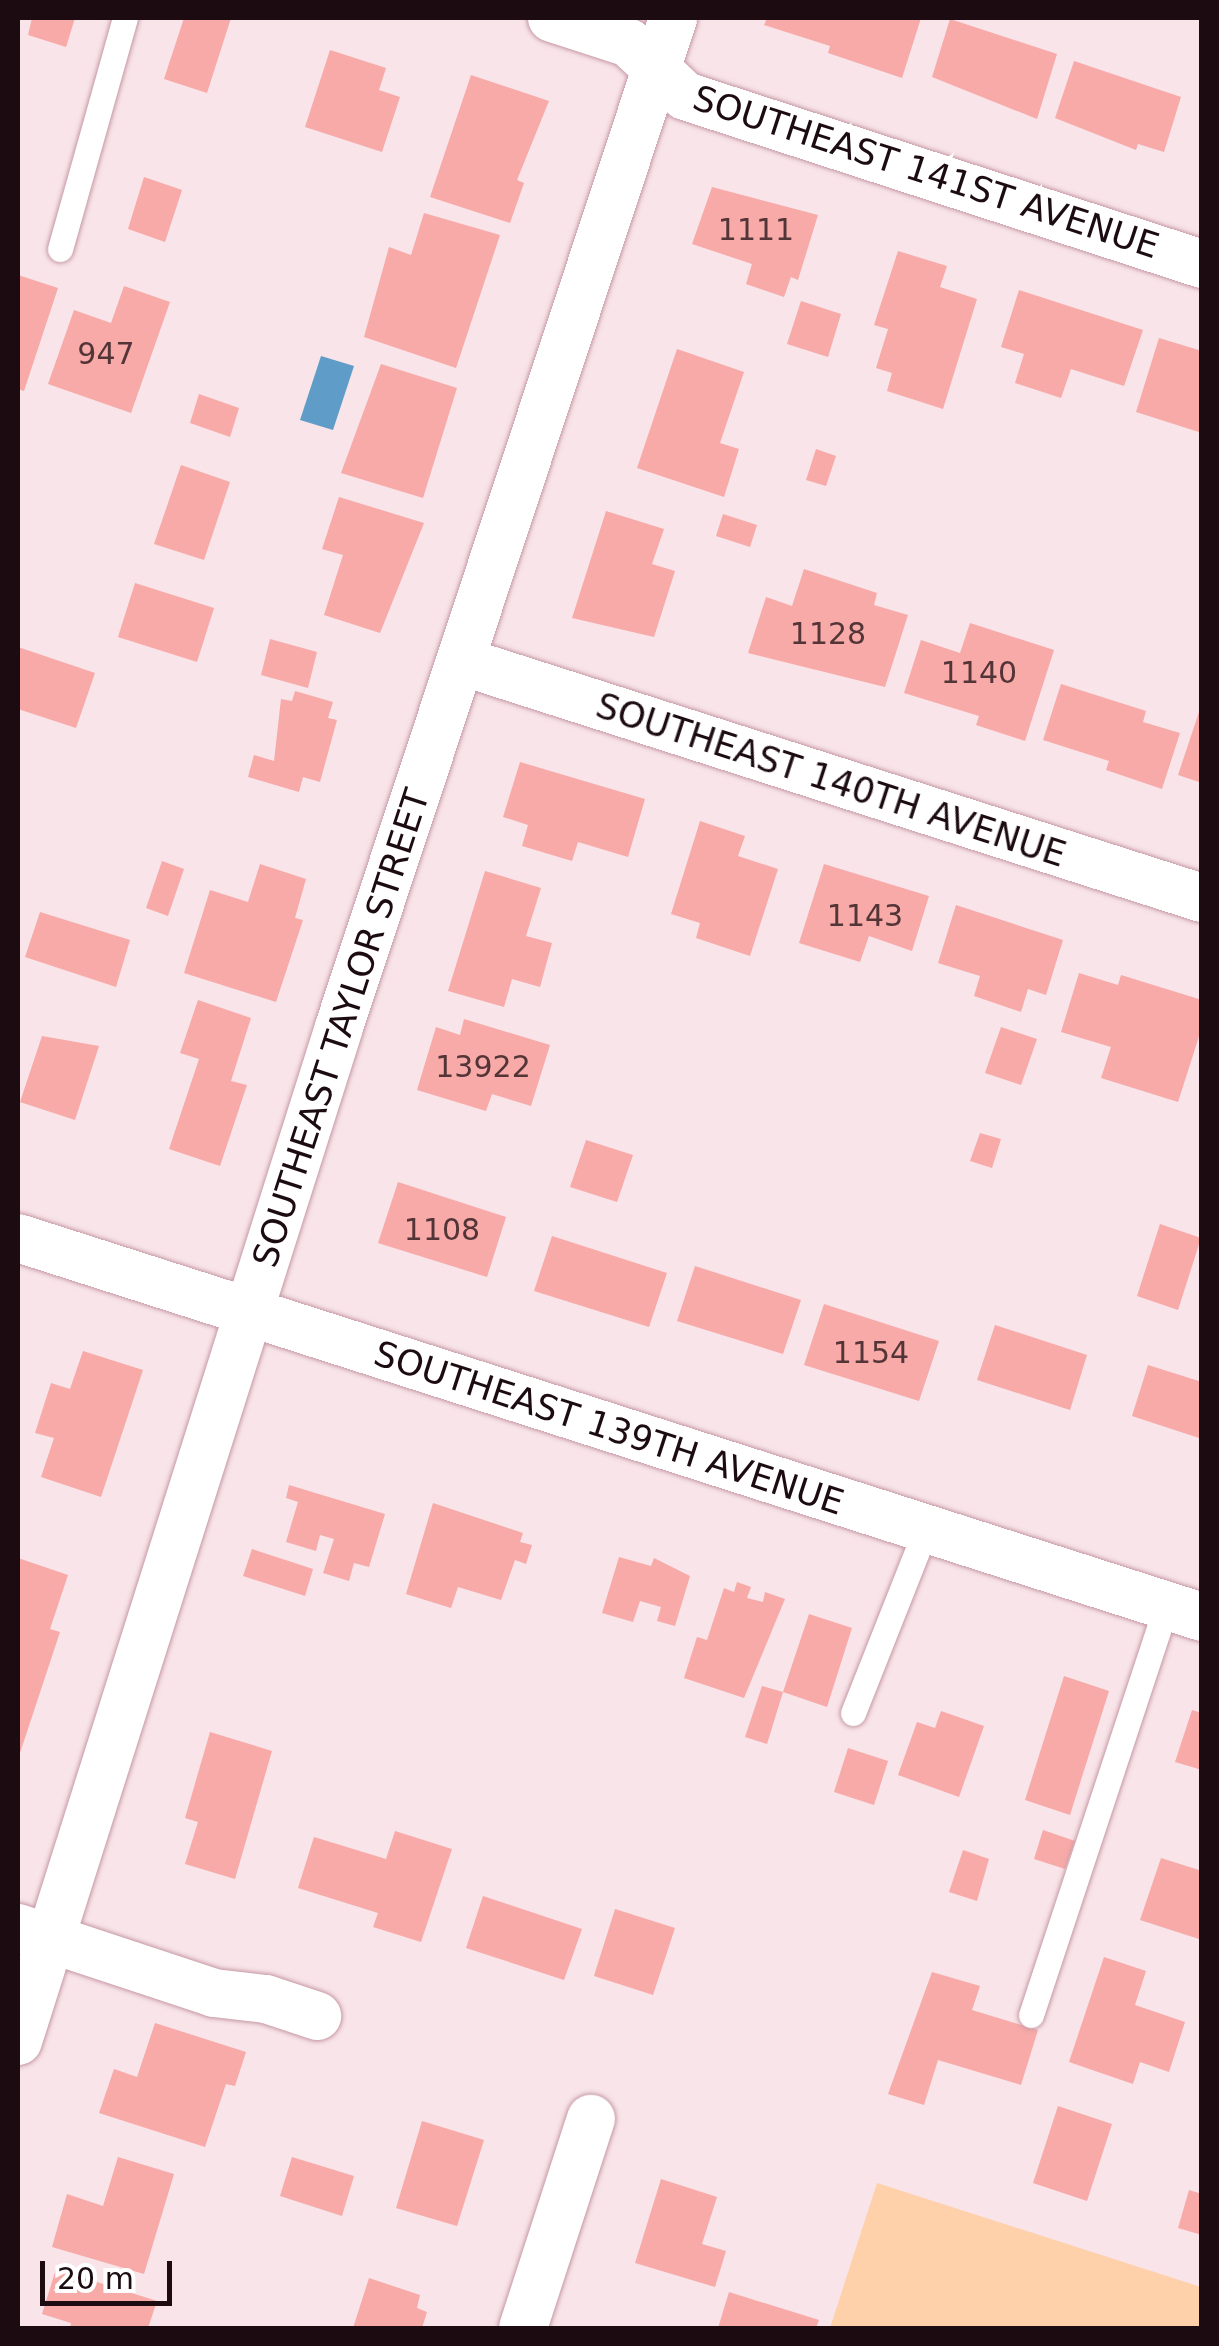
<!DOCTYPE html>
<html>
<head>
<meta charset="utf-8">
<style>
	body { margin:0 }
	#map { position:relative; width:1219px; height:2346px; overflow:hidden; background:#f8e4e9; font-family:"DejaVu Sans",sans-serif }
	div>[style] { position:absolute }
	.green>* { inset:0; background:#fed1ab }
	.water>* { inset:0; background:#5f9cc8 }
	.building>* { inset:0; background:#f7aaa8 }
	.roads { filter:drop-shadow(0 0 2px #c698a4) drop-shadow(0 0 2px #c698a4) }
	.lane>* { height:25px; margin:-12.5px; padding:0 12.5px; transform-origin:12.5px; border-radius:12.5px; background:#fff }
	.street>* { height:48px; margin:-24px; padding:0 24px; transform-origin:24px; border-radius:24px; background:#fff }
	span { translate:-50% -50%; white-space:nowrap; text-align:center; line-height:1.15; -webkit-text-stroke:10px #fff; paint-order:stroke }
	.number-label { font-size:30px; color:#533437 }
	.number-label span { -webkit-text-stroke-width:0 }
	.street-label { font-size:35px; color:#1c0c11 }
	.frame { position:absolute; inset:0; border:20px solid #1c0c11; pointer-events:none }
	.scale { position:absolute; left:40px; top:2261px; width:132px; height:45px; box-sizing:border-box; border:5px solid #1c0c11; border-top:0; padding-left:12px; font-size:30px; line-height:35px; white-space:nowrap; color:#1c0c11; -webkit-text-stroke:8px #fff; paint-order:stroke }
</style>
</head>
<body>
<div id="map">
	<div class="green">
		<div style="clip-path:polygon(877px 2183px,1201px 2287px,1201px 2328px,830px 2328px)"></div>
	</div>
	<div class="water">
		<div style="clip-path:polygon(321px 356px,354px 366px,333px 430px,300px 420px)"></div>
	</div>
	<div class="building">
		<div style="clip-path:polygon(32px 18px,75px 18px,66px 47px,28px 35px)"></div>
		<div style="clip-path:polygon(184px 18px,231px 18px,207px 93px,164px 79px)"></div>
		<div style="clip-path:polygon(767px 18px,921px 18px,902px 78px,828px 53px,830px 46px,764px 25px)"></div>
		<div style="clip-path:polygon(950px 19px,1057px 54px,1037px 119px,932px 77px)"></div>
		<div style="clip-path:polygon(330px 50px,386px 68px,379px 90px,400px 97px,382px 152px,305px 127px)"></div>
		<div style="clip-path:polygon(1074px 61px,1181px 97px,1164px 152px,1138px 144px,1136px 150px,1055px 118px)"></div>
		<div style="clip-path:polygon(471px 75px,549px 101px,517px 180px,524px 183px,510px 223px,430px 197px)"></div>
		<div style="clip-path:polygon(144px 177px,182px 190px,165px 242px,128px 229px)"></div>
		<div style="clip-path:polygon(712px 187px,818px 215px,798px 280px,791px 277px,784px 297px,746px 284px,752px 264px,692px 244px)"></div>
		<div style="clip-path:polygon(424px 213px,500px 235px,456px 368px,364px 337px,389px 247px,411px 255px)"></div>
		<div style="clip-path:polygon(898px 251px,947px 266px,940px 287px,977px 299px,943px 409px,887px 391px,892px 373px,876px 368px,888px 329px,874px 325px)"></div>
		<div style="clip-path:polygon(18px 275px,58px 288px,24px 391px,18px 389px)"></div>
		<div style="clip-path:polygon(124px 286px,170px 302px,131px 413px,48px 384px,74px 310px,111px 323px)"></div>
		<div style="clip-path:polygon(1019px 290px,1143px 330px,1124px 386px,1071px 369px,1061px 398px,1015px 383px,1024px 354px,1001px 347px)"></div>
		<div style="clip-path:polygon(801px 301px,841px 314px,828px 357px,787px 344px)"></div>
		<div style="clip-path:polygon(1159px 338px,1202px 351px,1202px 433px,1136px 412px)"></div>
		<div style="clip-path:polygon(677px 349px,744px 372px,720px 443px,739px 449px,724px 497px,637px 468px)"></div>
		<div style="clip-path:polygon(381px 364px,457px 388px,423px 498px,341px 473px)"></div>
		<div style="clip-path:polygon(199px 394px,239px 408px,230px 437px,190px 423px)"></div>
		<div style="clip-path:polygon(816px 449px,836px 456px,826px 486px,806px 480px)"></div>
		<div style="clip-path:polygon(181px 465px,230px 482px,204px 560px,154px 544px)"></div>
		<div style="clip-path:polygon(339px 497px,424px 523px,380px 633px,324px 615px,343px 555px,322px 549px)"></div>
		<div style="clip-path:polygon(606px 511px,664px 529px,652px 564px,675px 571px,654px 637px,572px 618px)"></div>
		<div style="clip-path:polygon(723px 514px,757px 525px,750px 547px,716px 536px)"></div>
		<div style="clip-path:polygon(804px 569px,877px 593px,874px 605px,908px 615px,885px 687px,748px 653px,766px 597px,792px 606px)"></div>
		<div style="clip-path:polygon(135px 583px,214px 608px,197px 662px,118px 637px)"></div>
		<div style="clip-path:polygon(970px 623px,1054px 650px,1025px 741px,976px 725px,979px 716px,904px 693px,921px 640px,960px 653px)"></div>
		<div style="clip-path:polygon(270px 639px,317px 652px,308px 688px,261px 675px)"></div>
		<div style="clip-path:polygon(18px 647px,95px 673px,76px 728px,18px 709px)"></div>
		<div style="clip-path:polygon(1061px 684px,1146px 711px,1143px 722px,1180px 733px,1162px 789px,1106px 770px,1109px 761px,1043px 740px)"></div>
		<div style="clip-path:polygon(295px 691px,333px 702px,328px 718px,337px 720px,320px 782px,303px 777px,299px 792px,248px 777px,254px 755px,274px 761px,281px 699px,292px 701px)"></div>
		<div style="clip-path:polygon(1201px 706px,1202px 706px,1202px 783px,1178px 775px)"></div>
		<div style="clip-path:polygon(520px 762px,645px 799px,628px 857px,578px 842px,572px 861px,522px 846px,528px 825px,503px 817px)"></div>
		<div style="clip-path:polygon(700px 821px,745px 836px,738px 856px,778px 869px,750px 956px,696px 938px,700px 923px,671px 914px)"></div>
		<div style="clip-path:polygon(162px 861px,184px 869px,168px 916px,146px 908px)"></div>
		<div style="clip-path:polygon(260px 864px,306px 879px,295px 918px,303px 920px,276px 1002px,184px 973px,210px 890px,248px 902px)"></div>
		<div style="clip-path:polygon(824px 864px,929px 896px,912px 951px,869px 936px,860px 962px,799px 943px)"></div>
		<div style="clip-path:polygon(485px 871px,541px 888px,526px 936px,552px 943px,540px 987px,512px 979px,504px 1007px,448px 991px)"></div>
		<div style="clip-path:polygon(956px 905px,1063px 940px,1046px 995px,1028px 989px,1021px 1012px,974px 996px,980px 976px,938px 963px)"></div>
		<div style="clip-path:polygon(40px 912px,130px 940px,116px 987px,25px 957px)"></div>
		<div style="clip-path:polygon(1079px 973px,1118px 985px,1121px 975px,1202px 1000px,1202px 1027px,1178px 1102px,1101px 1078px,1111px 1047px,1061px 1032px)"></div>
		<div style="clip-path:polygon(198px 1000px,251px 1018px,231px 1081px,247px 1085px,220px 1166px,169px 1149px,199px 1059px,180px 1053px)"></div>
		<div style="clip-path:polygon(464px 1019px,550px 1045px,531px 1106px,492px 1094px,486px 1111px,417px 1090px,436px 1027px,460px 1035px)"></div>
		<div style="clip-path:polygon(1001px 1027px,1037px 1039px,1021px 1085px,985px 1073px)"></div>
		<div style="clip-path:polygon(42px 1036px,99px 1046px,75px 1120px,20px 1102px)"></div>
		<div style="clip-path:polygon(980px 1133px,1001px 1139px,992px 1168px,970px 1161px)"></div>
		<div style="clip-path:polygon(586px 1140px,633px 1155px,617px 1202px,570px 1187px)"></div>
		<div style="clip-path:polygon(398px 1182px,506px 1217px,487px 1277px,378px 1243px)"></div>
		<div style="clip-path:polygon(1160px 1224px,1201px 1238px,1178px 1310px,1137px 1296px)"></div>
		<div style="clip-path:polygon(552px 1236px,667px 1273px,649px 1327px,534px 1291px)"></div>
		<div style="clip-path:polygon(695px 1266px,801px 1300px,783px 1354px,677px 1321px)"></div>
		<div style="clip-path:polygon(824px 1304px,939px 1341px,919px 1401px,804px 1365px)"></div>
		<div style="clip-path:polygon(995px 1325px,1087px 1355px,1070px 1410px,977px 1380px)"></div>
		<div style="clip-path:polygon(83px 1351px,143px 1370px,101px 1497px,41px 1477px,54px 1438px,35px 1433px,51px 1383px,70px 1389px)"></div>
		<div style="clip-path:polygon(1148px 1365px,1202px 1382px,1202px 1439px,1132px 1416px)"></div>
		<div style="clip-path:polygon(289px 1485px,385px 1514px,369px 1567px,354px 1563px,349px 1581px,323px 1573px,334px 1539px,320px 1535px,316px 1551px,286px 1542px,298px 1502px,286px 1498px)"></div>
		<div style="clip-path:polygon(433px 1503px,523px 1533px,520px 1542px,532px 1545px,526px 1564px,515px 1560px,501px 1600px,458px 1587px,451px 1608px,406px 1594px)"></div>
		<div style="clip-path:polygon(252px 1549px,313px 1569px,305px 1596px,243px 1576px)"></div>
		<div style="clip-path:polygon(619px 1557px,651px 1566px,654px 1558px,690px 1576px,675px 1626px,657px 1621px,661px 1607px,640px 1601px,633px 1622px,602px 1613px)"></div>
		<div style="clip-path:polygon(18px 1558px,68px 1575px,50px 1629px,60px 1632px,18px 1759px)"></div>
		<div style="clip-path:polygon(737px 1582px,751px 1587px,747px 1598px,763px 1602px,765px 1592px,785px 1599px,744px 1698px,684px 1678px,697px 1637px,707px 1640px,724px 1588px,734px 1592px)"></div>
		<div style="clip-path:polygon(809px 1614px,852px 1628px,827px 1707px,783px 1692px,767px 1744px,745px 1737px,762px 1686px,783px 1692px)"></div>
		<div style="clip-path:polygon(1064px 1676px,1109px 1691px,1070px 1815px,1025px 1800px)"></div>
		<div style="clip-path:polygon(1192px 1710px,1202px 1713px,1202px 1770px,1175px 1762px)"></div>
		<div style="clip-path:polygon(941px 1711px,984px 1726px,959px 1797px,898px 1775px,917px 1722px,935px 1728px)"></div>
		<div style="clip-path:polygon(210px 1732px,272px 1751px,235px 1879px,185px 1864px,198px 1822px,185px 1818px)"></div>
		<div style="clip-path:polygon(848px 1748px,888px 1761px,874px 1805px,834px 1792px)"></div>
		<div style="clip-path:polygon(1043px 1830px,1075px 1841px,1065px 1869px,1034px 1859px)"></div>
		<div style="clip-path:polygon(395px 1831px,452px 1849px,421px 1942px,373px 1927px,378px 1913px,298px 1888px,314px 1837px,386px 1859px)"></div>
		<div style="clip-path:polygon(963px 1850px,989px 1859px,977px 1901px,949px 1892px)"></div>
		<div style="clip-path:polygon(1161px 1858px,1202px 1871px,1202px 1940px,1140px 1920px)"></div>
		<div style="clip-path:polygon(483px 1896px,582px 1929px,564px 1980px,466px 1948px)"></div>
		<div style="clip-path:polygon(615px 1909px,675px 1928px,653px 1995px,594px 1976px)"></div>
		<div style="clip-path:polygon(1104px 1957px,1146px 1971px,1135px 2005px,1185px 2022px,1169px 2072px,1140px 2062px,1133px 2084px,1069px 2062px)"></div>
		<div style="clip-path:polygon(932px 1972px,980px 1986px,972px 2010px,1038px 2030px,1021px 2085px,938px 2060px,924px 2105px,888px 2094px)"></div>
		<div style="clip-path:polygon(155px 2023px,246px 2052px,235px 2086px,226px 2084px,205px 2147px,99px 2113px,114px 2069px,137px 2077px)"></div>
		<div style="clip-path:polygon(1058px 2106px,1112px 2124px,1087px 2201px,1033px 2183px)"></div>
		<div style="clip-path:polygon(422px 2121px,484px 2140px,457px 2226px,396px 2208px)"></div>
		<div style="clip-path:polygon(118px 2157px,174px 2174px,144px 2274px,52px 2247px,67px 2194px,103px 2206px)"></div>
		<div style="clip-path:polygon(292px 2157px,354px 2176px,342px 2216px,280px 2196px)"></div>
		<div style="clip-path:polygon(661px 2179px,717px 2197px,702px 2244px,726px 2251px,715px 2287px,635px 2263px)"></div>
		<div style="clip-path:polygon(1189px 2190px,1202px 2194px,1202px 2235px,1178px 2228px)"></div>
		<div style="clip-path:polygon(56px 2269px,157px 2301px,148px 2328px,70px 2328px,71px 2323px,42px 2314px)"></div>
		<div style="clip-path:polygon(369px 2278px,420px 2295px,417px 2308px,427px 2312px,422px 2328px,353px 2328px)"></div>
		<div style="clip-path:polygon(729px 2292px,819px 2320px,816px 2328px,718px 2328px)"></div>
	</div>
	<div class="roads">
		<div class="lane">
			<div style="left:60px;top:249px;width:240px;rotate:-74.3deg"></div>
			<div style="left:853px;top:1713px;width:198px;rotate:-68.4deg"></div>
			<div style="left:1031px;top:2015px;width:431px;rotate:-71.7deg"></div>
		</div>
		<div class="street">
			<div style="left:552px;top:18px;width:81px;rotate:18deg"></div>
			<div style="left:629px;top:43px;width:77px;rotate:43.4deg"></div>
			<div style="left:685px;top:96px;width:544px;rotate:18deg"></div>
			<div style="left:461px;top:661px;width:778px;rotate:17.74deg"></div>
			<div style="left:18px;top:1238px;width:1243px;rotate:17.75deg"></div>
			<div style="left:18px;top:1928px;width:206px;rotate:18.3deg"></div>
			<div style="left:214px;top:1993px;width:52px;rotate:6.6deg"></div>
			<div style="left:266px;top:1999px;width:54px;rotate:18.4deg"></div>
			<div style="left:18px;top:2041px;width:1064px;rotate:-72.43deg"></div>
			<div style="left:339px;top:1027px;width:1063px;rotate:-71.68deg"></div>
			<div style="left:523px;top:2328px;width:220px;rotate:-72deg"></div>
		</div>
	</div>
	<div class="number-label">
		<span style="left:756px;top:230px">1111</span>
		<span style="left:106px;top:354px">947</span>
		<span style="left:828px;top:634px">1128</span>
		<span style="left:979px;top:673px">1140</span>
		<span style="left:865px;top:916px">1143</span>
		<span style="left:483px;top:1067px">13922</span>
		<span style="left:442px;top:1230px">1108</span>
		<span style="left:871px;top:1353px">1154</span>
	</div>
	<div class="street-label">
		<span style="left:926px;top:172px;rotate:18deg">SOUTHEAST 141ST AVENUE</span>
		<span style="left:831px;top:780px;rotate:18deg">SOUTHEAST 140TH AVENUE</span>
		<span style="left:341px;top:1028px;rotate:-72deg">SOUTHEAST TAYLOR STREET</span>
		<span style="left:609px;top:1428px;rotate:18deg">SOUTHEAST 139TH AVENUE</span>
	</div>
	<div class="frame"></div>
	<div class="scale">20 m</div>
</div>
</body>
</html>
